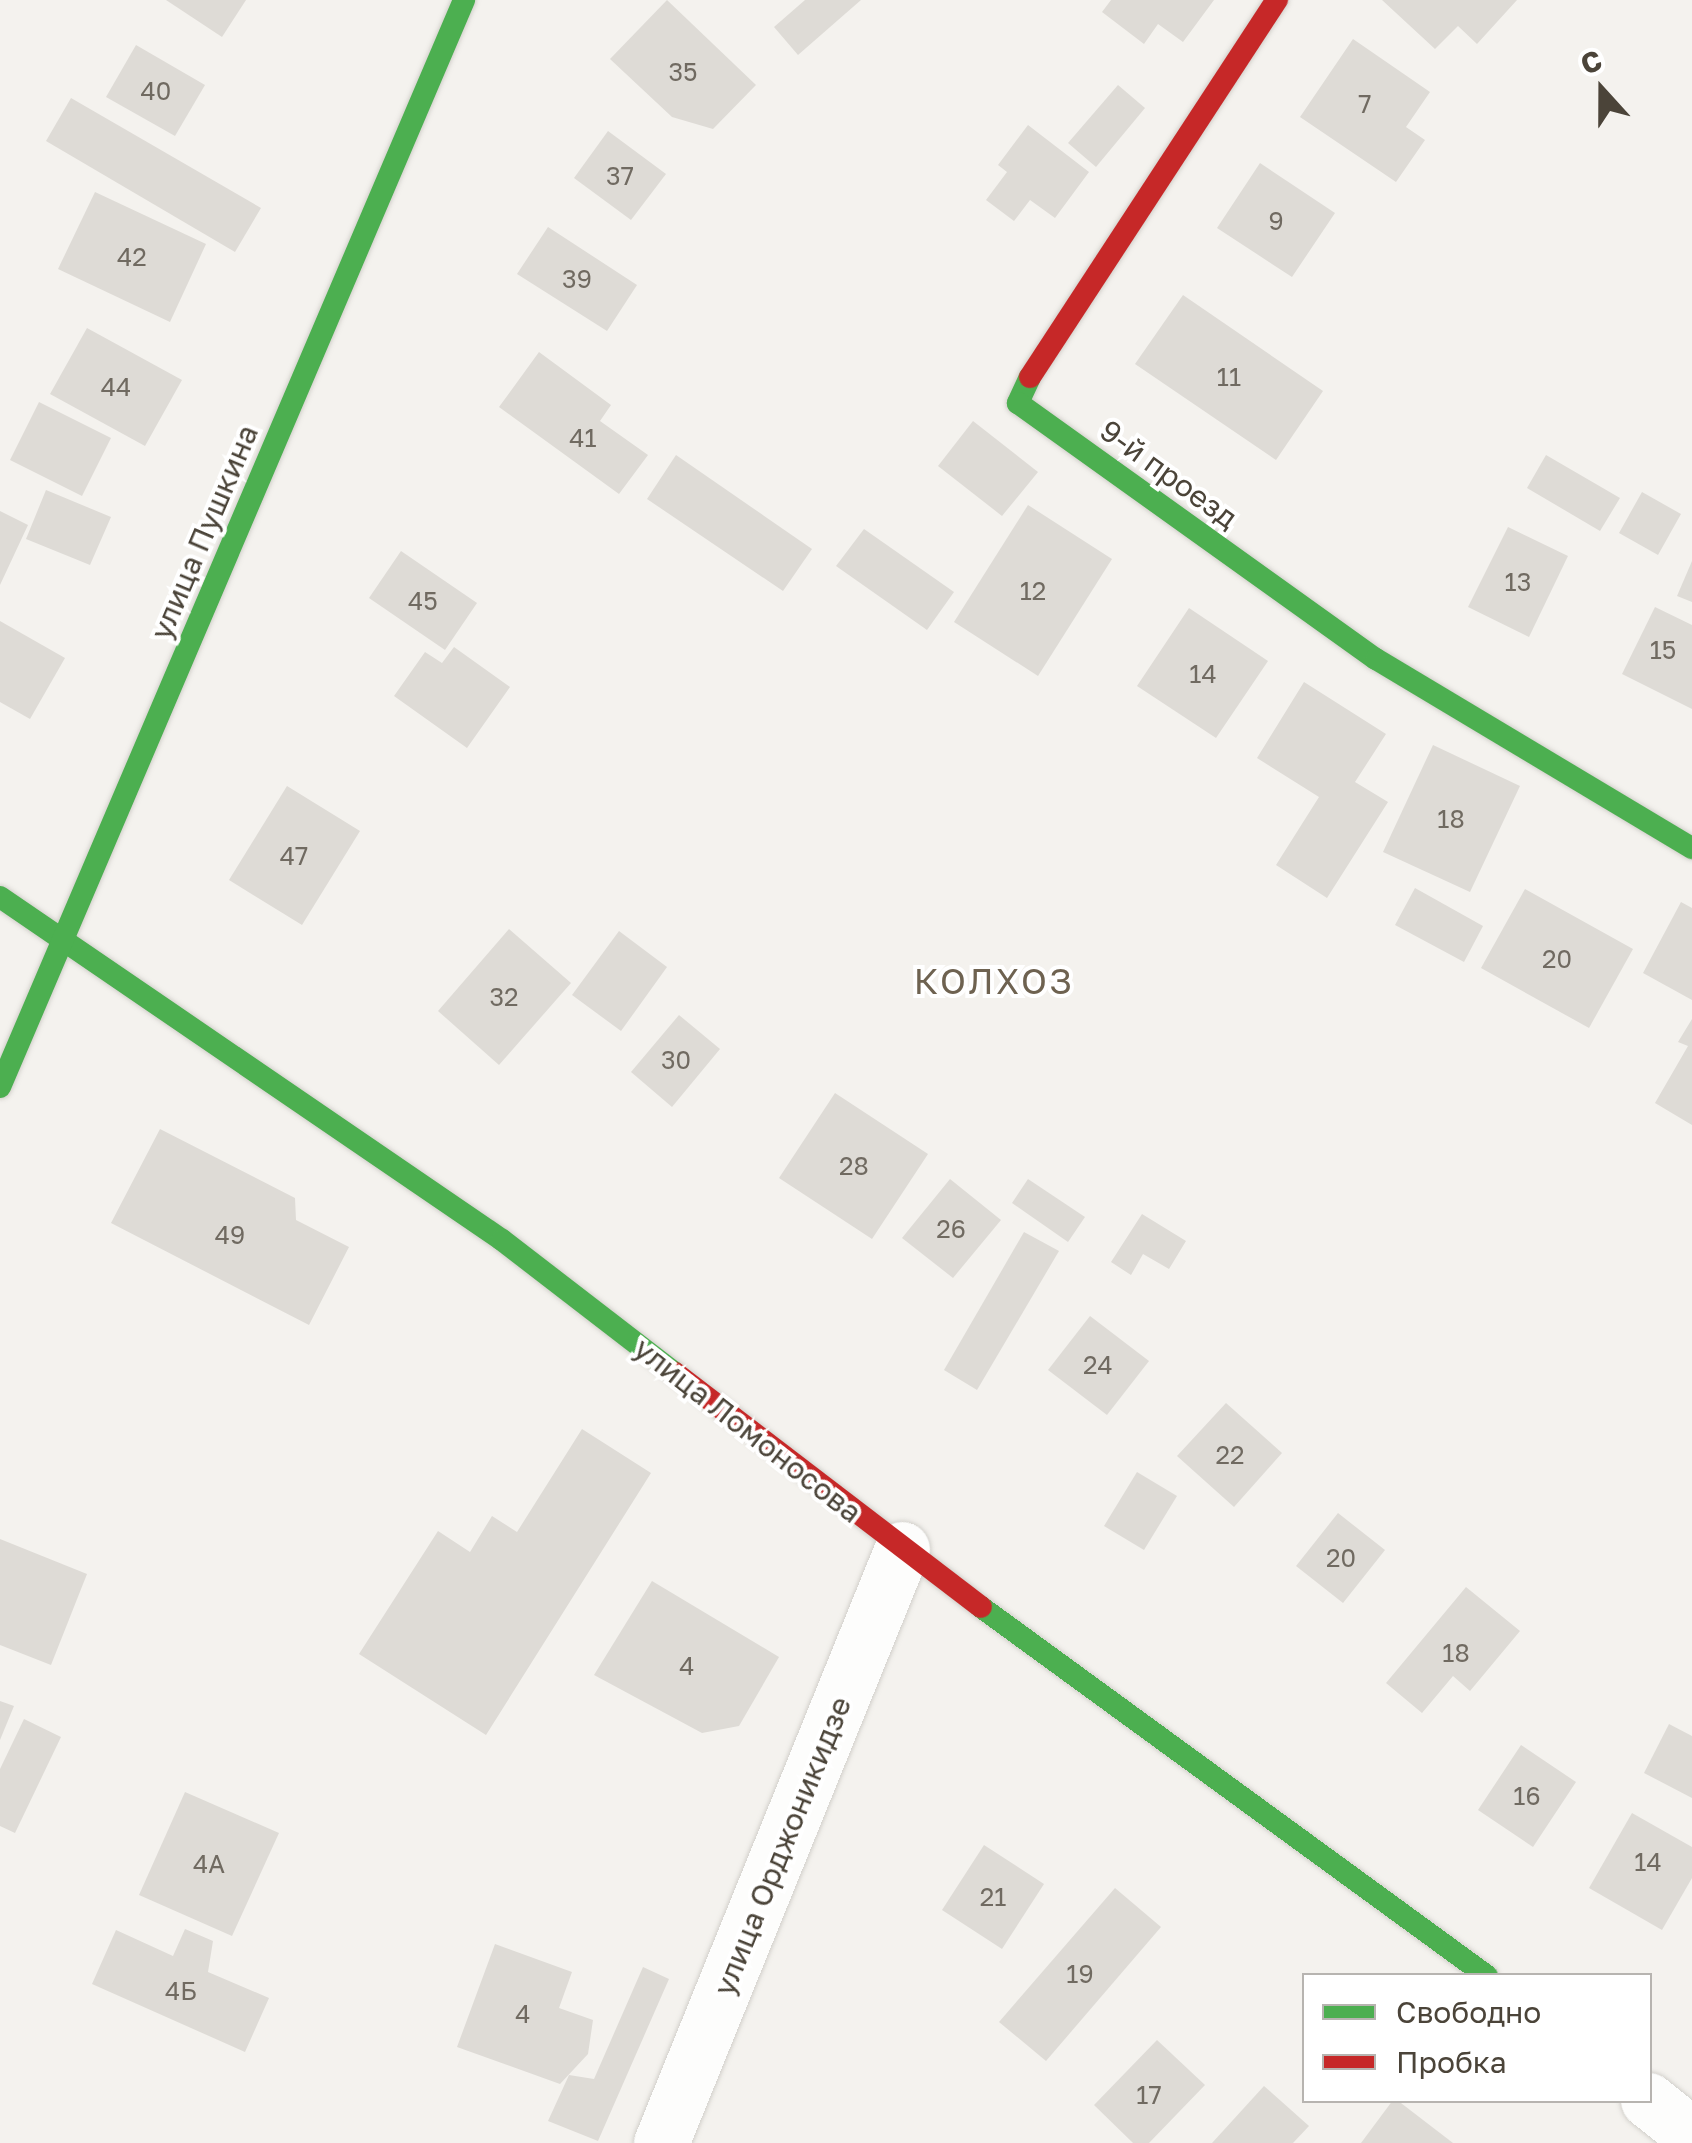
<!DOCTYPE html>
<html>
<head>
<meta charset="utf-8">
<style>
	body { margin:0 }
	#map { position:relative; width:1692px; height:2143px; overflow:hidden; background:#f4f2ee; font-family:"Golos Text",sans-serif }
	div>[style] { position:absolute }
	.building>* { inset:0; background:#dedbd6 }
	.roads { filter:drop-shadow(0 0 2px #d2d0cb) drop-shadow(0 0 2px #d2d0cb) }
	.street>* { height:55px; margin:-27.5px; padding:0 27.5px; transform-origin:27.5px; border-radius:27.5px; background:#fdfdfc }
	.fast>* { height:22px; margin:-11px; padding:0 11px; transform-origin:11px; border-radius:11px; background:#4caf50 }
	.jam>* { height:22px; margin:-11px; padding:0 11px; transform-origin:11px; border-radius:11px; background:#c62828 }
	span { translate:-50% -50%; white-space:nowrap; text-align:center; line-height:1.15; -webkit-text-stroke:8px #fff; paint-order:stroke }
	.number-label { font-size:25px; color:#706a61 }
	.number-label span { -webkit-text-stroke-width:0 }
	.street-label { font-size:30px; color:#4b4439 }
	.quarter-label { font-size:35px; color:#6e6250; letter-spacing:2.5px }
	.legend { position:absolute; left:1302px; top:1973px; width:350px; height:130px; box-sizing:border-box; background:#fff; border:2px solid #b7b4b0; margin:0; padding:12px 18px; list-style:none; font-size:30px; color:#4b4439 }
	.legend li { display:flex; align-items:center; gap:20px; height:50px }
	.legend b { width:50px; border:2px solid #b7b4b0 }
	.north { position:absolute; left:1552px; top:40px; width:100px; height:100px; -webkit-text-stroke:8px #fff; paint-order:stroke; rotate:339deg; font-size:28px; font-weight:700; line-height:40px; text-align:center; color:#4b4439 }
	.north::after { content:''; display:block; margin:auto; width:35px; height:45px; background:#4b4439; clip-path:polygon(50% 0,100% 100%,50% 72%,0 100%) }
</style>
</head>
<body>
<div id="map">
	<div class="building">
		<div style="clip-path:polygon(166px 0,246px 0,222px 37px)"></div>
		<div style="clip-path:polygon(667px 0,756px 85px,713px 129px,672px 117px,610px 59px)"></div>
		<div style="clip-path:polygon(805px 0,861px 0,798px 55px,774px 27px)"></div>
		<div style="clip-path:polygon(1111px 0,1214px 0,1183px 42px,1158px 24px,1144px 44px,1102px 12px)"></div>
		<div style="clip-path:polygon(1382px 0,1517px 0,1477px 44px,1458px 26px,1435px 49px)"></div>
		<div style="clip-path:polygon(1353px 39px,1430px 92px,1406px 127px,1425px 140px,1396px 182px,1300px 117px)"></div>
		<div style="clip-path:polygon(136px 45px,205px 85px,175px 136px,106px 97px)"></div>
		<div style="clip-path:polygon(1118px 85px,1145px 108px,1096px 167px,1068px 143px)"></div>
		<div style="clip-path:polygon(71px 98px,261px 208px,235px 252px,46px 141px)"></div>
		<div style="clip-path:polygon(1028px 125px,1089px 172px,1055px 218px,1030px 200px,1014px 221px,986px 200px,1007px 172px,998px 165px)"></div>
		<div style="clip-path:polygon(608px 131px,666px 174px,631px 220px,574px 178px)"></div>
		<div style="clip-path:polygon(1260px 163px,1335px 213px,1292px 277px,1217px 228px)"></div>
		<div style="clip-path:polygon(95px 192px,206px 244px,170px 322px,58px 269px)"></div>
		<div style="clip-path:polygon(548px 227px,637px 285px,607px 331px,517px 274px)"></div>
		<div style="clip-path:polygon(1183px 295px,1323px 391px,1276px 460px,1135px 364px)"></div>
		<div style="clip-path:polygon(87px 328px,182px 380px,145px 446px,50px 394px)"></div>
		<div style="clip-path:polygon(539px 352px,611px 405px,600px 421px,648px 455px,619px 494px,499px 407px)"></div>
		<div style="clip-path:polygon(39px 402px,111px 438px,82px 496px,10px 460px)"></div>
		<div style="clip-path:polygon(973px 421px,1038px 472px,1002px 516px,938px 466px)"></div>
		<div style="clip-path:polygon(676px 455px,812px 549px,783px 591px,647px 499px)"></div>
		<div style="clip-path:polygon(1546px 455px,1620px 498px,1600px 531px,1527px 488px)"></div>
		<div style="clip-path:polygon(46px 490px,111px 517px,90px 565px,26px 539px)"></div>
		<div style="clip-path:polygon(1642px 492px,1681px 514px,1658px 555px,1619px 533px)"></div>
		<div style="clip-path:polygon(1028px 505px,1112px 559px,1038px 676px,954px 622px)"></div>
		<div style="clip-path:polygon(0 511px,28px 525px,0 585px)"></div>
		<div style="clip-path:polygon(1508px 527px,1568px 556px,1529px 637px,1468px 607px)"></div>
		<div style="clip-path:polygon(864px 529px,954px 592px,927px 630px,836px 566px)"></div>
		<div style="clip-path:polygon(401px 551px,477px 603px,445px 650px,369px 598px)"></div>
		<div style="clip-path:polygon(1692px 561px,1692px 602px,1677px 596px)"></div>
		<div style="clip-path:polygon(1655px 607px,1692px 625px,1692px 709px,1622px 674px)"></div>
		<div style="clip-path:polygon(1189px 608px,1268px 661px,1216px 738px,1137px 686px)"></div>
		<div style="clip-path:polygon(0 621px,65px 658px,30px 719px,0 702px)"></div>
		<div style="clip-path:polygon(454px 647px,510px 687px,467px 748px,394px 696px,425px 652px,442px 663px)"></div>
		<div style="clip-path:polygon(1304px 682px,1386px 734px,1355px 782px,1388px 802px,1327px 898px,1276px 865px,1319px 797px,1257px 758px)"></div>
		<div style="clip-path:polygon(1433px 745px,1520px 786px,1470px 892px,1383px 852px)"></div>
		<div style="clip-path:polygon(287px 786px,360px 831px,302px 925px,229px 880px)"></div>
		<div style="clip-path:polygon(1415px 888px,1483px 926px,1464px 962px,1395px 925px)"></div>
		<div style="clip-path:polygon(1525px 889px,1633px 949px,1589px 1028px,1481px 968px)"></div>
		<div style="clip-path:polygon(1681px 902px,1692px 908px,1692px 1000px,1643px 973px)"></div>
		<div style="clip-path:polygon(509px 929px,571px 983px,499px 1065px,438px 1011px)"></div>
		<div style="clip-path:polygon(619px 931px,667px 967px,621px 1031px,572px 995px)"></div>
		<div style="clip-path:polygon(679px 1015px,720px 1049px,672px 1107px,631px 1072px)"></div>
		<div style="clip-path:polygon(1692px 1019px,1692px 1125px,1655px 1103px,1688px 1046px,1678px 1042px)"></div>
		<div style="clip-path:polygon(835px 1093px,928px 1154px,872px 1239px,779px 1178px)"></div>
		<div style="clip-path:polygon(160px 1129px,295px 1198px,296px 1220px,349px 1247px,309px 1325px,111px 1223px)"></div>
		<div style="clip-path:polygon(950px 1179px,1001px 1220px,953px 1278px,902px 1238px)"></div>
		<div style="clip-path:polygon(1028px 1179px,1085px 1217px,1068px 1242px,1012px 1203px)"></div>
		<div style="clip-path:polygon(1142px 1214px,1186px 1241px,1169px 1269px,1143px 1254px,1131px 1275px,1111px 1262px)"></div>
		<div style="clip-path:polygon(1024px 1232px,1059px 1251px,977px 1390px,944px 1370px)"></div>
		<div style="clip-path:polygon(1090px 1316px,1149px 1361px,1107px 1415px,1048px 1370px)"></div>
		<div style="clip-path:polygon(1226px 1403px,1282px 1453px,1234px 1507px,1177px 1456px)"></div>
		<div style="clip-path:polygon(582px 1429px,651px 1473px,486px 1735px,359px 1654px,438px 1531px,470px 1552px,492px 1516px,517px 1532px)"></div>
		<div style="clip-path:polygon(1137px 1472px,1177px 1496px,1144px 1550px,1104px 1526px)"></div>
		<div style="clip-path:polygon(1338px 1513px,1385px 1550px,1343px 1603px,1296px 1566px)"></div>
		<div style="clip-path:polygon(0 1539px,87px 1574px,51px 1665px,0 1645px)"></div>
		<div style="clip-path:polygon(652px 1581px,779px 1657px,739px 1726px,702px 1733px,594px 1675px)"></div>
		<div style="clip-path:polygon(1466px 1587px,1520px 1631px,1470px 1691px,1453px 1676px,1422px 1713px,1386px 1683px)"></div>
		<div style="clip-path:polygon(0 1701px,14px 1706px,0 1740px)"></div>
		<div style="clip-path:polygon(24px 1719px,61px 1737px,15px 1833px,0 1826px,0 1769px)"></div>
		<div style="clip-path:polygon(1669px 1724px,1692px 1736px,1692px 1798px,1644px 1773px)"></div>
		<div style="clip-path:polygon(1521px 1745px,1576px 1782px,1533px 1847px,1478px 1810px)"></div>
		<div style="clip-path:polygon(185px 1792px,279px 1833px,232px 1936px,139px 1895px)"></div>
		<div style="clip-path:polygon(1632px 1813px,1692px 1847px,1692px 1878px,1662px 1930px,1589px 1888px)"></div>
		<div style="clip-path:polygon(984px 1845px,1044px 1884px,1002px 1949px,942px 1910px)"></div>
		<div style="clip-path:polygon(1115px 1888px,1161px 1927px,1046px 2061px,999px 2022px)"></div>
		<div style="clip-path:polygon(185px 1929px,213px 1941px,208px 1972px,269px 1998px,245px 2052px,92px 1984px,116px 1930px,173px 1956px)"></div>
		<div style="clip-path:polygon(495px 1944px,572px 1972px,559px 2008px,593px 2020px,588px 2054px,560px 2084px,457px 2047px)"></div>
		<div style="clip-path:polygon(643px 1967px,669px 1979px,598px 2141px,548px 2121px,569px 2075px,594px 2079px)"></div>
		<div style="clip-path:polygon(1157px 2040px,1205px 2085px,1149px 2143px,1133px 2143px,1094px 2105px)"></div>
		<div style="clip-path:polygon(1264px 2086px,1309px 2126px,1293px 2143px,1212px 2143px)"></div>
		<div style="clip-path:polygon(1393px 2100px,1397px 2100px,1453px 2143px,1361px 2143px)"></div>
	</div>
	<div class="roads">
		<div class="street">
			<div style="left:1648px;top:2100px;width:56px;rotate:38.5deg"></div>
			<div style="left:661px;top:2143px;width:641px;rotate:-67.92deg"></div>
		</div>
		<div class="fast">
			<div style="left:1030px;top:377px;width:29px;rotate:115deg"></div>
			<div style="left:1018px;top:403px;width:440px;rotate:35.6deg"></div>
			<div style="left:1376px;top:659px;width:368px;rotate:30.9deg"></div>
			<div style="left:0;top:897px;width:608px;rotate:34.34deg"></div>
			<div style="left:502px;top:1240px;width:218px;rotate:37.6deg"></div>
			<div style="left:0;top:1087px;width:1182px;rotate:-66.88deg"></div>
			<div style="left:981px;top:1607px;width:626px;rotate:36.1deg"></div>
		</div>
		<div class="jam">
			<div style="left:1030px;top:377px;width:451px;rotate:-56.8deg"></div>
			<div style="left:675px;top:1373px;width:385px;rotate:37.4deg"></div>
		</div>
	</div>
	<div class="number-label">
		<span style="left:683px;top:72px">35</span>
		<span style="left:156px;top:91px">40</span>
		<span style="left:1365px;top:104px">7</span>
		<span style="left:620px;top:176px">37</span>
		<span style="left:1276px;top:221px">9</span>
		<span style="left:132px;top:257px">42</span>
		<span style="left:577px;top:279px">39</span>
		<span style="left:1229px;top:377px">11</span>
		<span style="left:116px;top:387px">44</span>
		<span style="left:583px;top:438px">41</span>
		<span style="left:1518px;top:582px">13</span>
		<span style="left:1033px;top:591px">12</span>
		<span style="left:423px;top:601px">45</span>
		<span style="left:1663px;top:650px">15</span>
		<span style="left:1203px;top:674px">14</span>
		<span style="left:1451px;top:819px">18</span>
		<span style="left:294px;top:856px">47</span>
		<span style="left:1557px;top:959px">20</span>
		<span style="left:504px;top:997px">32</span>
		<span style="left:676px;top:1060px">30</span>
		<span style="left:854px;top:1166px">28</span>
		<span style="left:951px;top:1229px">26</span>
		<span style="left:230px;top:1235px">49</span>
		<span style="left:1098px;top:1365px">24</span>
		<span style="left:1230px;top:1455px">22</span>
		<span style="left:1341px;top:1558px">20</span>
		<span style="left:1456px;top:1653px">18</span>
		<span style="left:687px;top:1666px">4</span>
		<span style="left:1527px;top:1796px">16</span>
		<span style="left:1648px;top:1862px">14</span>
		<span style="left:209px;top:1864px">4А</span>
		<span style="left:993px;top:1897px">21</span>
		<span style="left:1080px;top:1974px">19</span>
		<span style="left:181px;top:1991px">4Б</span>
		<span style="left:523px;top:2014px">4</span>
		<span style="left:1149px;top:2095px">17</span>
	</div>
	<div class="street-label">
		<span style="left:1169px;top:474px;rotate:36deg">9-й проезд</span>
		<span style="left:204px;top:532px;rotate:-67deg">улица Пушкина</span>
		<span style="left:748px;top:1430px;rotate:38deg">улица Ломоносова</span>
		<span style="left:782px;top:1846px;rotate:-68deg">улица Орджоникидзе</span>
	</div>
	<div class="quarter-label">
		<span style="left:994px;top:981px">КОЛХОЗ</span>
	</div>
	<ul class="legend">
	<li><b style="height:12px;background:#4caf50"></b>Свободно</li>
	<li><b style="height:12px;background:#c62828"></b>Пробка</li>
	</ul>
	<div class="north">С</div>
</div>
</body>
</html>
